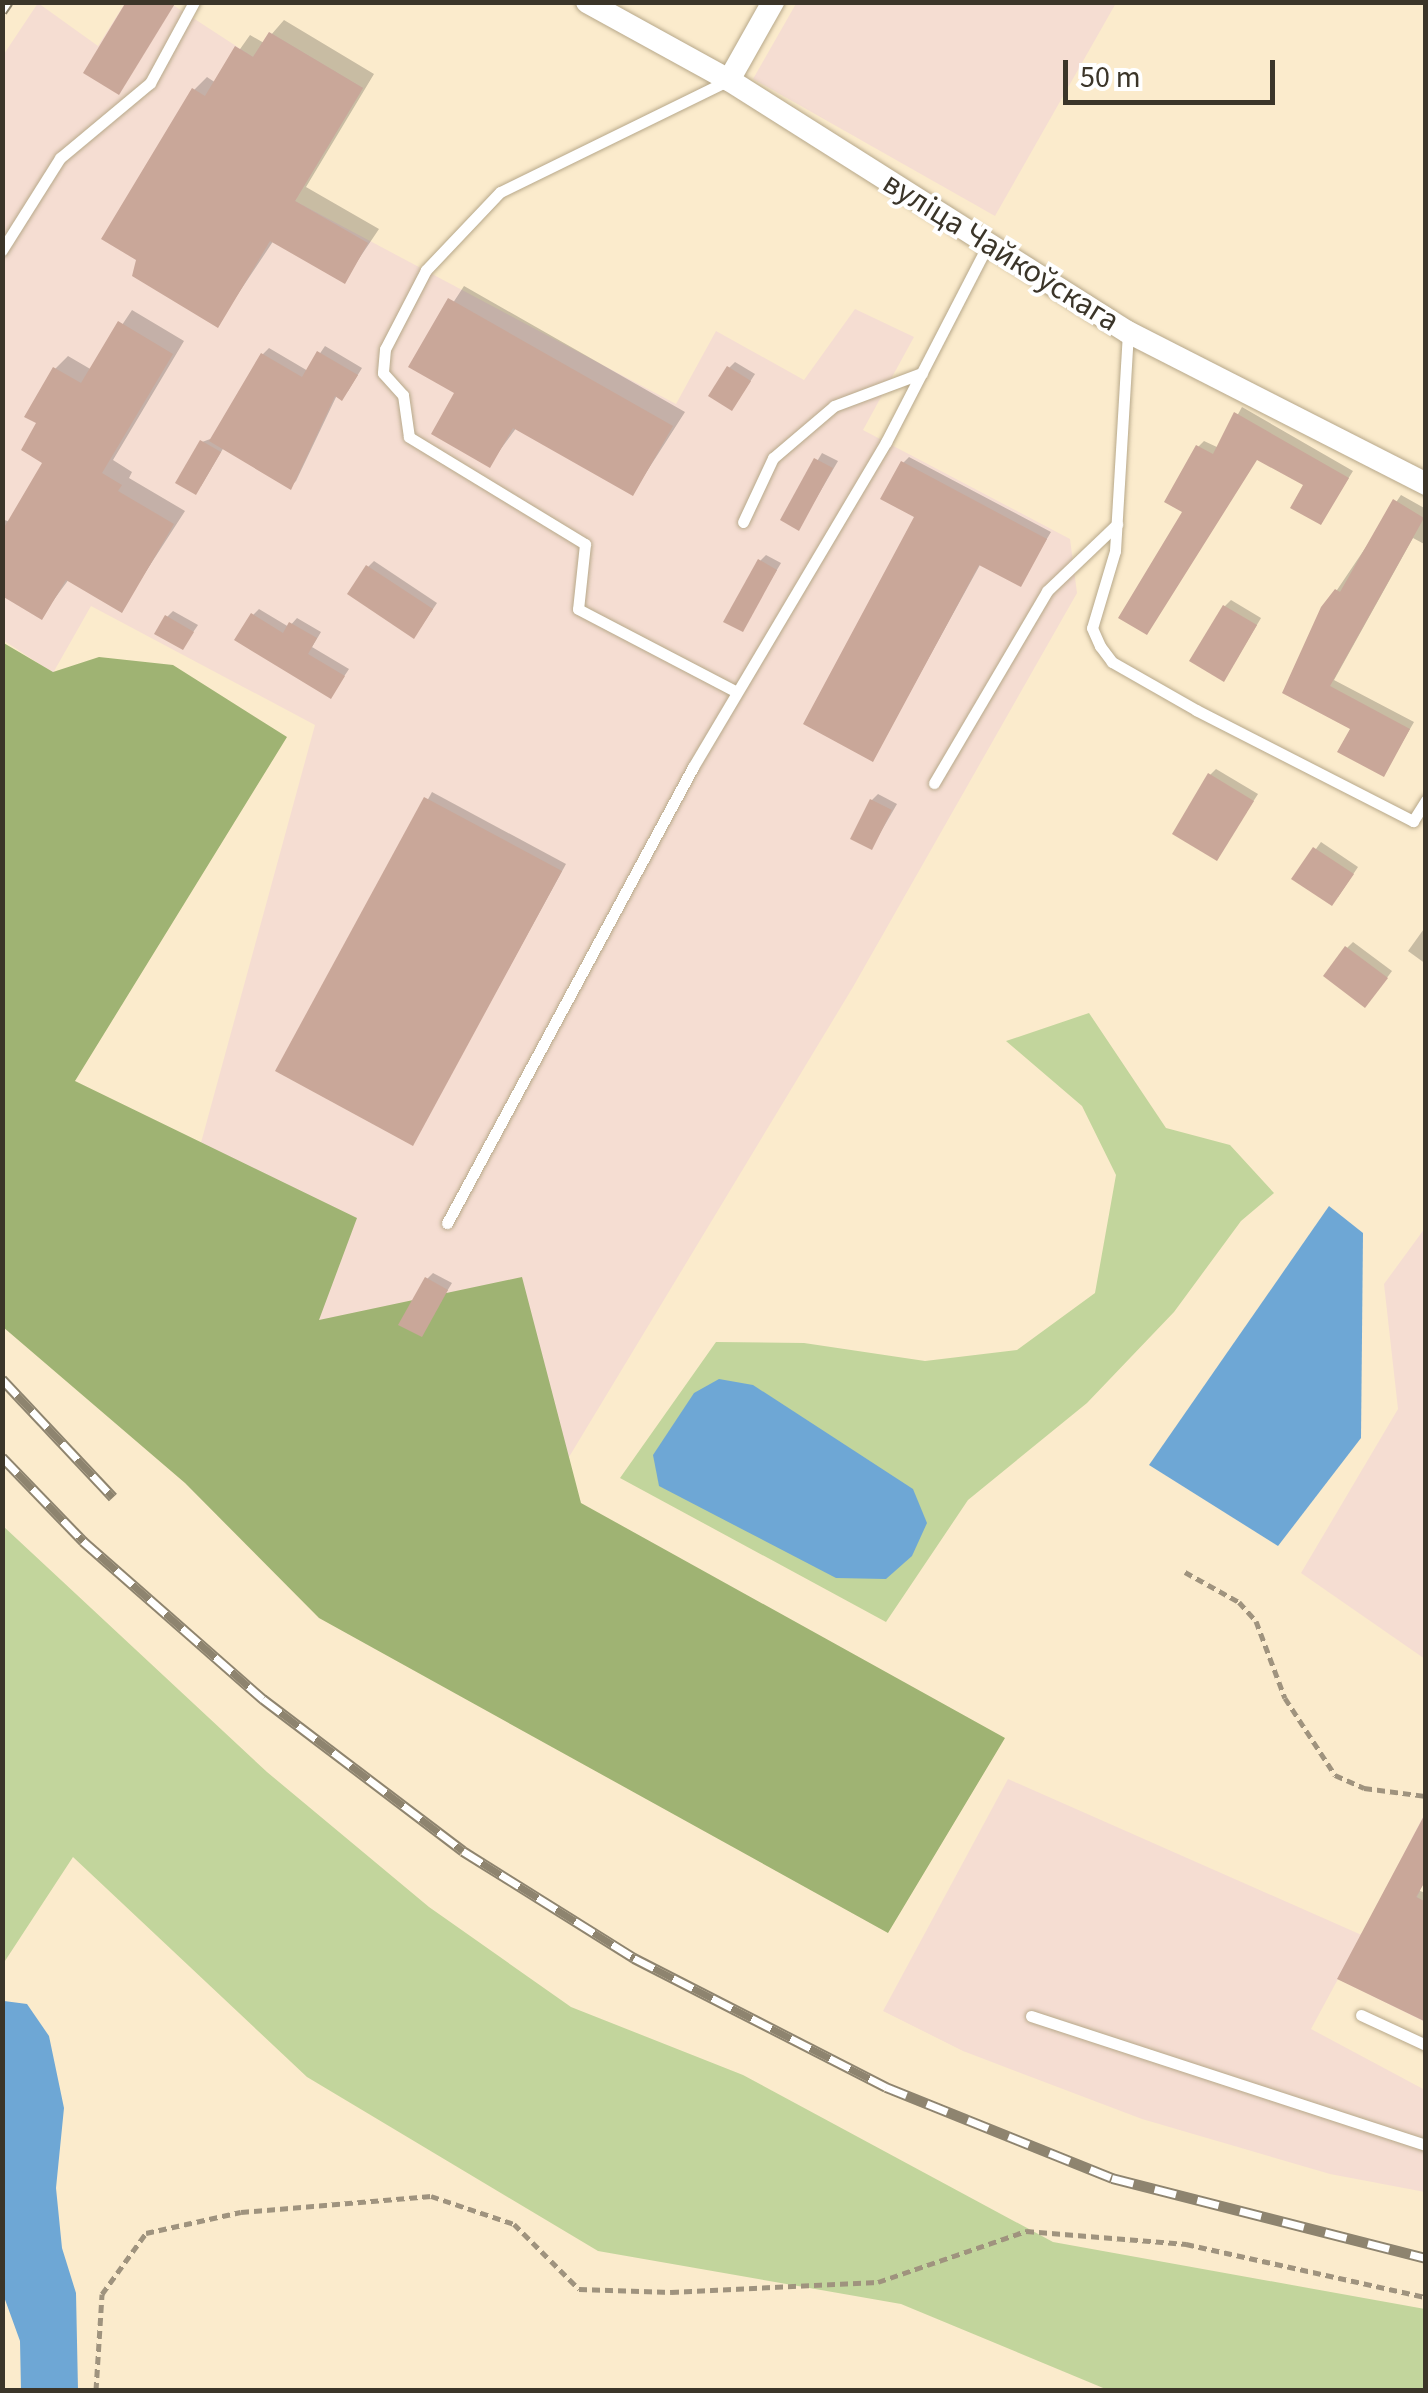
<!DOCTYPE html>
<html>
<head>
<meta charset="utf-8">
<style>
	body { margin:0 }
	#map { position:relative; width:1428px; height:2393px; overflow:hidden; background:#fbebcc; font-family:"Source Sans 3",sans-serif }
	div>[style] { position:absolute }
	.industrial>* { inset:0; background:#f5ddd2 }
	.green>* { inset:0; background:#c2d59c }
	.forest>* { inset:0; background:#9fb373 }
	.water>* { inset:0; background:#6ea7d5 }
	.shadow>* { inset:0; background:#0003 }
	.building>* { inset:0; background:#c9a799 }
	.path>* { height:5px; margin-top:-2.5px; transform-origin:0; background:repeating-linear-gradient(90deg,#9f937e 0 8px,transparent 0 13px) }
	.roads { filter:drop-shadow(0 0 2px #b7a88a) drop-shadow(0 0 2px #b7a88a) }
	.service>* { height:11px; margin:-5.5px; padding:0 5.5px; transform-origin:5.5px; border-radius:5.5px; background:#fff }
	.minor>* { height:22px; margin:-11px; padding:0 11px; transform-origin:11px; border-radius:11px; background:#fff }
	.rail>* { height:11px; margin-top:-5.5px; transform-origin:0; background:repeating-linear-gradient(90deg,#fff 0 22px,#8e846f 0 44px); box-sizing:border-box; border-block:2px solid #8e846f }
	span { translate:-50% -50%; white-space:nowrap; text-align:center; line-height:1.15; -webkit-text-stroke:8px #fff; paint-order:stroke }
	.street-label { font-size:32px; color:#3b3529 }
	.frame { position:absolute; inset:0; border:5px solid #3b3529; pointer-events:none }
	.scale { position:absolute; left:1063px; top:60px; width:212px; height:45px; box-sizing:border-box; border:5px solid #3b3529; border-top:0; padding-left:12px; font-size:30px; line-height:35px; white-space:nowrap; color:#3b3529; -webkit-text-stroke:8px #fff; paint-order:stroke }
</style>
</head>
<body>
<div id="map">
	<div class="industrial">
		<div style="clip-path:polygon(797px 2px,1116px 2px,1116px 3px,995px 216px,753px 79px)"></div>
		<div style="clip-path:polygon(38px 3px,98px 46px,125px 3px,170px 3px,253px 57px,269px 32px,363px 88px,295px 201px,676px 404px,716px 331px,804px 380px,855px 309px,914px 337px,863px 430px,1070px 539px,1077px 593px,853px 987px,569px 1457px,318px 1321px,178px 1227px,315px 725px,91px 606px,53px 673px,3px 640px,2px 57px)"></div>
		<div style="clip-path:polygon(1425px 1228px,1425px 1659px,1301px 1573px,1398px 1409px,1384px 1284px)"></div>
		<div style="clip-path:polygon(1008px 1779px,1391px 1948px,1375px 1909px,1425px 1813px,1425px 1881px,1417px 1897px,1425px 1902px,1425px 2022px,1338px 1979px,1311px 2029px,1425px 2090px,1425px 2192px,1330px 2174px,1142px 2119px,963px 2051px,883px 2011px)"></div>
	</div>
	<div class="green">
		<div style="clip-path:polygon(1089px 1013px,1166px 1128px,1230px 1145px,1274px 1193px,1241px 1221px,1174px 1312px,1087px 1403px,968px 1500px,886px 1622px,620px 1478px,716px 1342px,804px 1343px,925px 1361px,1017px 1350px,1095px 1293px,1116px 1175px,1082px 1106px,1006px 1041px)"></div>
		<div style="clip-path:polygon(3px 1526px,267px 1772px,429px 1907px,571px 2007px,743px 2075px,1053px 2242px,1425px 2309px,1425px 2390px,1108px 2390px,901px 2304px,598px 2251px,307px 2077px,73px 1857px,3px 1964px)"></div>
	</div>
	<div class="forest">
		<div style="clip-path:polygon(2px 642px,53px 672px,99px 657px,173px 665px,287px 737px,75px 1081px,357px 1218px,319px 1320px,522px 1277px,581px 1503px,1005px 1738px,888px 1933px,319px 1618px,185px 1483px,3px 1327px)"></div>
	</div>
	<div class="water">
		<div style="clip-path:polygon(1329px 1206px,1363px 1233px,1361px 1438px,1278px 1546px,1149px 1465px)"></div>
		<div style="clip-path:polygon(719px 1379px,753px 1385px,913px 1489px,927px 1523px,912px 1556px,886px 1579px,836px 1578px,659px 1486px,653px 1455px,694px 1393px)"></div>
		<div style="clip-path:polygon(4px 2001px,27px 2004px,49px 2036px,64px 2108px,56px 2188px,62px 2248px,76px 2293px,78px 2390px,21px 2390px,20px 2341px,3px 2294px)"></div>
	</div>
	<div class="shadow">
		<div style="clip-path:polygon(284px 20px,374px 74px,306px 187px,379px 229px,344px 281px,274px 240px,218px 324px,194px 90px,207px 77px,216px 83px,250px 35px,264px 43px)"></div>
		<div style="clip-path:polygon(464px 286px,685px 412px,633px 493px,517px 427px,489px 465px,458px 392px,412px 366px)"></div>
		<div style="clip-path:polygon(132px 310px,184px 341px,113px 460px,132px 472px,129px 478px,185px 511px,121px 610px,69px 579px,42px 616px,2px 593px,2px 519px,10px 522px,46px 462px,39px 423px,55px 369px,68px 356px,92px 370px)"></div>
		<div style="clip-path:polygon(325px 346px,362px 368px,348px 391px,337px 395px,296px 481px,290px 487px,224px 447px,201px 486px,202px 442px,213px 438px,263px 354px,269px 348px,308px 371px)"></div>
		<div style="clip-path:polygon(735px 362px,755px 374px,737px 402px,729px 368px)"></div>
		<div style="clip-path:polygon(1242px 407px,1353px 471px,1321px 522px,1307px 484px,1258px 458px,1185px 511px,1198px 447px,1204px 441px,1219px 448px)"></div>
		<div style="clip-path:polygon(822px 453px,838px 461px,799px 528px,783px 519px)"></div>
		<div style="clip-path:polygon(909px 457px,1051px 532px,1020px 584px,981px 563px,873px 759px,917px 516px,903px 463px)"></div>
		<div style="clip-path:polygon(1401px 495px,1426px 509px,1426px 545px,1413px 538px,1334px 680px,1414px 722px,1384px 774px,1353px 728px,1285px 692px,1337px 590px)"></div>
		<div style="clip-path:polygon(766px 555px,781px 563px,742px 629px,760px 561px)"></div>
		<div style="clip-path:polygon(374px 561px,437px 603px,419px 630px,368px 567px)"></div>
		<div style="clip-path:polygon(1231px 600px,1261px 618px,1229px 672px,1225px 606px)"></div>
		<div style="clip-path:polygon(259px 609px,289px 627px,297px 618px,321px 632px,312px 647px,349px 669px,331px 696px,253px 615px)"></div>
		<div style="clip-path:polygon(173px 611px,198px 625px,183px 647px,167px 617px)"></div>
		<div style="clip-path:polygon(1216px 769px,1258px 794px,1217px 858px,1210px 775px)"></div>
		<div style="clip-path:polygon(432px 792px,566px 864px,413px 1143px,279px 1070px)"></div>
		<div style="clip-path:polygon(878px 794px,897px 804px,872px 847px,872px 800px)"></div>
		<div style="clip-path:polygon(1321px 842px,1358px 867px,1338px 897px,1295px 878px)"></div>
		<div style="clip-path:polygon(1426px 926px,1426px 964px,1408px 951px)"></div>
		<div style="clip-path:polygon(1353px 942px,1392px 971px,1371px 999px,1347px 948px)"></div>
		<div style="clip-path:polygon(433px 1273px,452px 1283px,421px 1334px,427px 1279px)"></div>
		<div style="clip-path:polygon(1426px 1817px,1420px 1891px,1426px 1893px,1426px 2020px,1341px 1978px)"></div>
	</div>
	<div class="building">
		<div style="clip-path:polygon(126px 2px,176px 2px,119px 95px,83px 73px)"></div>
		<div style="clip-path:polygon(269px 32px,363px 88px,295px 201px,368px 243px,345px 284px,270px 241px,218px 328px,132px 276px,136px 260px,101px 239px,192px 88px,205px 96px,235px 46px,253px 57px)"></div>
		<div style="clip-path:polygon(448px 298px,673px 426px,633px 496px,513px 428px,490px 468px,431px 434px,454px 393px,408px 367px)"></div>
		<div style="clip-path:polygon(118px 321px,173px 354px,102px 473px,122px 485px,118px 491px,174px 524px,122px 613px,66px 580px,42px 620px,2px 596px,2px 531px,42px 463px,21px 450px,36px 423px,24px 417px,53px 367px,81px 383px)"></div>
		<div style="clip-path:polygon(317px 351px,358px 375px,342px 401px,335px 396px,291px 490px,209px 441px,261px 353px,302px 377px)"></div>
		<div style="clip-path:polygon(727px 366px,751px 381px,732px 411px,708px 396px)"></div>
		<div style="clip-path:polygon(1234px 412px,1349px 478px,1321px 525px,1290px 508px,1303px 485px,1257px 460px,1147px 635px,1118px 618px,1182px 512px,1164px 502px,1196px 445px,1213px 454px)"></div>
		<div style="clip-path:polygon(200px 440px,221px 452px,196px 495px,175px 483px)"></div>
		<div style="clip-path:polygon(814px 458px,833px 468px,799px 531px,780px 520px)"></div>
		<div style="clip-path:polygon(901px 461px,1047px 539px,1021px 587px,979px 565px,873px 762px,803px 724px,914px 517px,880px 499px)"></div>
		<div style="clip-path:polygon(1393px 499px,1424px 518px,1330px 686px,1410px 729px,1384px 777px,1337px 752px,1350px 729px,1282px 693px,1321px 607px,1335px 589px,1340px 592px)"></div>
		<div style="clip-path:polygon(758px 559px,777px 570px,743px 632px,723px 622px)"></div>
		<div style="clip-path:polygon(366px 565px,433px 609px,414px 639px,347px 594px)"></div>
		<div style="clip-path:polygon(1223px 605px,1257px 625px,1224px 682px,1189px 661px)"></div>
		<div style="clip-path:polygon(251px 613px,283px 633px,289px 622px,317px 638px,308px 654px,345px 676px,331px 699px,234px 640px)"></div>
		<div style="clip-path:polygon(165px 615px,194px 632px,183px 650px,154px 634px)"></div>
		<div style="clip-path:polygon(1208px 773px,1254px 801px,1217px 861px,1172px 834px)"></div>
		<div style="clip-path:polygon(424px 797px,562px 871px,413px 1146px,275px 1071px)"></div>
		<div style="clip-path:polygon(870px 799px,892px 810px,872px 850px,850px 839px)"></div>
		<div style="clip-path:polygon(1313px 847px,1354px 874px,1332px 906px,1291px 879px)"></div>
		<div style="clip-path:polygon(1345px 946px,1388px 978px,1365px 1008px,1323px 976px)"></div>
		<div style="clip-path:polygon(425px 1277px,448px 1290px,422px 1337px,398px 1325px)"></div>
		<div style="clip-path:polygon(1426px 1812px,1426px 1880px,1416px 1897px,1426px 1902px,1426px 2022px,1337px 1979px)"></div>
	</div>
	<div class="path">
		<div style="left:1185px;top:1572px;width:62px;rotate:29.1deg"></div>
		<div style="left:1239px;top:1602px;width:25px;rotate:48deg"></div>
		<div style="left:1256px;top:1621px;width:82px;rotate:69.4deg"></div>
		<div style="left:1285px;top:1698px;width:92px;rotate:57deg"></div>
		<div style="left:1335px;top:1775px;width:32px;rotate:24deg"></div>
		<div style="left:1364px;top:1788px;width:63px;rotate:7.4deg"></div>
		<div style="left:96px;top:2390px;width:96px;rotate:-86.4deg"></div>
		<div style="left:102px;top:2294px;width:75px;rotate:-54.2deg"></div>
		<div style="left:146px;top:2233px;width:97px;rotate:-12.5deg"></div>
		<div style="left:241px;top:2212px;width:191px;rotate:-4.8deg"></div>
		<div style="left:431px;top:2196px;width:88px;rotate:18.6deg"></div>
		<div style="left:514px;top:2224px;width:92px;rotate:45deg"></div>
		<div style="left:579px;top:2289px;width:92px;rotate:1.9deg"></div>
		<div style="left:671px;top:2292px;width:207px;rotate:-2.8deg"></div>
		<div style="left:878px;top:2282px;width:157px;rotate:-19deg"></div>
		<div style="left:1026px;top:2231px;width:161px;rotate:4.6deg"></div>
		<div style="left:1186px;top:2244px;width:246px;rotate:12.5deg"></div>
	</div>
	<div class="roads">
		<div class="service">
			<div style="left:729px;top:80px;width:255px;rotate:153.9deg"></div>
			<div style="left:500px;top:192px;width:108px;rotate:133.5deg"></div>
			<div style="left:426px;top:270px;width:89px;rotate:117.4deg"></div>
			<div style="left:385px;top:349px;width:24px;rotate:95deg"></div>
			<div style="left:383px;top:373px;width:30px;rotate:48deg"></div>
			<div style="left:403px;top:395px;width:42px;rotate:81.9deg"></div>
			<div style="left:409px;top:437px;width:206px;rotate:31.3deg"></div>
			<div style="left:585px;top:544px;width:65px;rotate:96.1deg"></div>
			<div style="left:578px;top:609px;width:179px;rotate:27.6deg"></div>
			<div style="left:2px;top:250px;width:109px;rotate:-57.8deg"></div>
			<div style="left:60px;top:158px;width:117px;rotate:-39.8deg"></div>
			<div style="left:150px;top:83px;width:92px;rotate:-61.5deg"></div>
			<div style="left:1128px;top:332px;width:219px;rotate:93.4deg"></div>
			<div style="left:1115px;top:551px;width:80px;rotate:106.6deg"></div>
			<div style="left:1092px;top:628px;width:20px;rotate:66deg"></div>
			<div style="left:1100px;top:646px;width:20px;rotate:53deg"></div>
			<div style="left:1112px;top:662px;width:97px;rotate:29.7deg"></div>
			<div style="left:1196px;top:710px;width:244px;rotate:27.1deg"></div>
			<div style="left:1413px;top:821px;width:25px;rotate:-58deg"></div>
			<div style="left:743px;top:522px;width:71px;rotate:-64.9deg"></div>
			<div style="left:773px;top:458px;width:80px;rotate:-40.4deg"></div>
			<div style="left:834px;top:406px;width:94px;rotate:-20.6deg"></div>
			<div style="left:934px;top:783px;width:223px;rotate:-59.5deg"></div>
			<div style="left:1047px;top:591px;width:97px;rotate:-43.7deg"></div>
			<div style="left:447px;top:1223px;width:518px;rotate:-61.65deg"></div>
			<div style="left:693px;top:767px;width:378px;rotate:-59.3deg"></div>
			<div style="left:886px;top:442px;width:223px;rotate:-62.7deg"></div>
			<div style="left:1361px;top:2015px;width:72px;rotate:24.8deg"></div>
			<div style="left:1031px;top:2016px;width:416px;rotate:18.1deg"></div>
		</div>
		<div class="minor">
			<div style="left:587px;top:2px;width:162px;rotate:28.8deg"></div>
			<div style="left:729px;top:80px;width:472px;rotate:32.3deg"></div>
			<div style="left:1128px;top:332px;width:335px;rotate:27deg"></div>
			<div style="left:729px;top:80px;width:90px;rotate:-60.6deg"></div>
		</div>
	</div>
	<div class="rail">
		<div style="left:2px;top:11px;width:11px;rotate:-56deg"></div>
		<div style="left:2px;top:1379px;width:162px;rotate:46.8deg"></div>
		<div style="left:2px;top:1457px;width:117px;rotate:46deg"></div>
		<div style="left:83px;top:1541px;width:240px;rotate:41.3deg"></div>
		<div style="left:263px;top:1699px;width:251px;rotate:37.2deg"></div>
		<div style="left:463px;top:1851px;width:202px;rotate:32deg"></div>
		<div style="left:634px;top:1958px;width:283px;rotate:27.1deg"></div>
		<div style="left:886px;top:2087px;width:244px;rotate:21.9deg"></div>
		<div style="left:1112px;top:2178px;width:324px;rotate:14.3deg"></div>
	</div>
	<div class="street-label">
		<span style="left:1001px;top:252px;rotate:32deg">вуліца Чайкоўскага</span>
	</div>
	<div class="frame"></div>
	<div class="scale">50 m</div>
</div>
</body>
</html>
